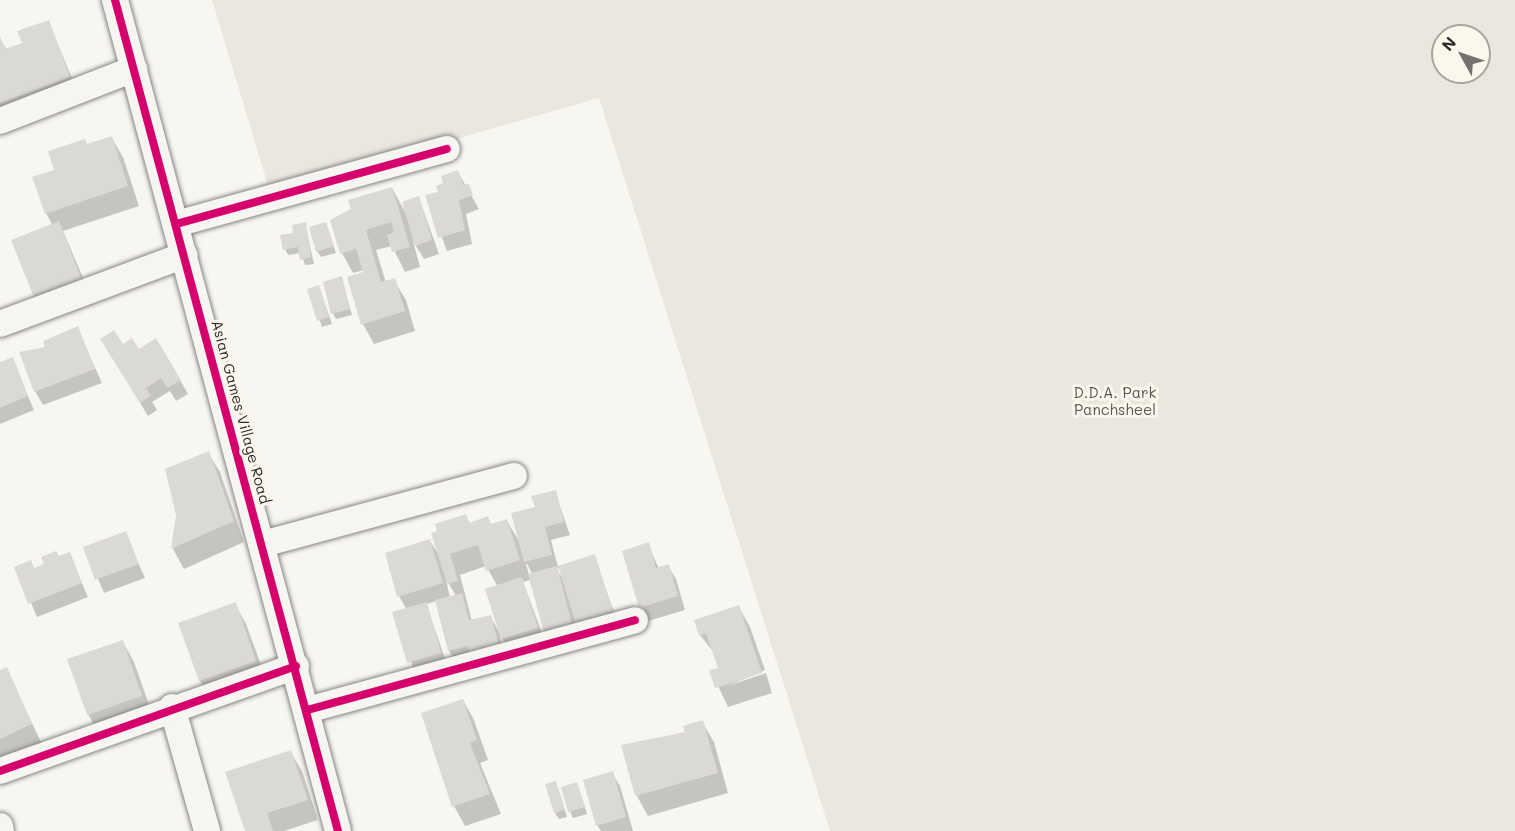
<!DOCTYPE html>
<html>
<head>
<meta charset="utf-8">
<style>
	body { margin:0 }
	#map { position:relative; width:1515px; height:831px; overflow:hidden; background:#f8f6f0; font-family:Mali,sans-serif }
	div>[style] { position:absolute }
	.green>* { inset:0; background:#e9e7de }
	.shadow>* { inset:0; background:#0003 }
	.building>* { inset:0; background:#dbd9d6 }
	.roads { filter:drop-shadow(0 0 2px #878684) drop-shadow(0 0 2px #878684) }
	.minor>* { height:26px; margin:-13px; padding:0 13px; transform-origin:13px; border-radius:13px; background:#f6f5f1 }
	.cycleway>* { height:8px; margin:-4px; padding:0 4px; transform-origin:4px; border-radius:4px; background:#d6006c }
	span { translate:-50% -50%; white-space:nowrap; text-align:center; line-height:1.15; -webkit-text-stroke:6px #fbf7ec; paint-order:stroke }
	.park-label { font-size:15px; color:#585754 }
	.street-label { font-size:15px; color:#2b2b2b }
	.north { position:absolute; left:1431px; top:24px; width:60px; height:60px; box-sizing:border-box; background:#fbf7ec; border:2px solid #a8a59f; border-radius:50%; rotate:310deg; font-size:16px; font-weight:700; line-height:24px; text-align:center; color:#2b2b2b }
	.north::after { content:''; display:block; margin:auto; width:21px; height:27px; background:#737270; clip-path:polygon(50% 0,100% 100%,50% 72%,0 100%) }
</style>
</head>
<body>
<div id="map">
	<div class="green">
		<div style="clip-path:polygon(evenodd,212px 0,1515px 0,1515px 831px,830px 831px,599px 98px,270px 192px,212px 0,1443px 36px,1479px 36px,1479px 72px,1443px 72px,1443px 36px)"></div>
	</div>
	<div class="shadow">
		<div style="clip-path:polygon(48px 21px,80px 97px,0 119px,0 39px,7px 50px,24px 44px)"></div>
		<div style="clip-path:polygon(111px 137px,123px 157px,139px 206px,63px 231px,93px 301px,46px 213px,56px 171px,87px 145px)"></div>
		<div style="clip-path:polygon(458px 172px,479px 209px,466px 214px,472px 244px,447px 251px,427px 196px,440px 193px)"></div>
		<div style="clip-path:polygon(392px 188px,405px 212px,419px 198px,439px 254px,424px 259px,413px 241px,420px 267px,405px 272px,392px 246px,376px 250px,386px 283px,394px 280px,406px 300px,415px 331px,374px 344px,363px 324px,364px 270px,353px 273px,342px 253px)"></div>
		<div style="clip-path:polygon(305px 224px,314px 264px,305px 265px,301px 253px,288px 255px,285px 249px)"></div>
		<div style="clip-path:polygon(326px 224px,336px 253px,321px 257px,317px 251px)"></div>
		<div style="clip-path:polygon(341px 278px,352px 315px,336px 319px,333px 313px)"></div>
		<div style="clip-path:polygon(319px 287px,332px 324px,322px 327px,309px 290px)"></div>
		<div style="clip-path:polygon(77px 328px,102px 383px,43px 405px,35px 391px,47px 348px)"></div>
		<div style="clip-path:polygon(122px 346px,138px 351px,180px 380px,188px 394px,176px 401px,170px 391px,152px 402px,157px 410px,148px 416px,110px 353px)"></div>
		<div style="clip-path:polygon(12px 359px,34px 410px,0 424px,0 364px)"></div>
		<div style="clip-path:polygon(208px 453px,220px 472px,244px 542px,184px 569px,173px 549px,177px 515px)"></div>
		<div style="clip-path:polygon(evenodd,555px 492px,570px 535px,551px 540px,558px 567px,594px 556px,619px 626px,574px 618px,581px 646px,531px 580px,523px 582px,545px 641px,510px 652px,500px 636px,505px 660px,457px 664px,449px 651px,437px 601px,426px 604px,448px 667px,416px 676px,394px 613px,407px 610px,399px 596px,430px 541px,439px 555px,466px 516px,470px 524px,488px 518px,492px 526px,507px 521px,520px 543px,536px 508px,555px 492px,526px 564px,527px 564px,533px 575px,529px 575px,526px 564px,555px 492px,486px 566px,498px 587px,498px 630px,490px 616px,472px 621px,460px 575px,486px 566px,555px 492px,560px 568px,563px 579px,556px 569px,560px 568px,555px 492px,446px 579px,456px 596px,450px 598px,446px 579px)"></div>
		<div style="clip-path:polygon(125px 533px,145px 578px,104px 593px,85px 548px)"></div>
		<div style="clip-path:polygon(648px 544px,659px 569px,668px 566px,676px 579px,685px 610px,648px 621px,623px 552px)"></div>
		<div style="clip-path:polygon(69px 554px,88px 597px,37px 617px,16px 568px,34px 569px)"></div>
		<div style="clip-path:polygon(235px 604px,246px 624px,267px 681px,212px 701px,200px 681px,180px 624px)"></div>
		<div style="clip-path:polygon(739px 607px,750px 627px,765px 670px,727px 686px,766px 673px,772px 693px,728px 707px,711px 671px,720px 669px,715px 654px,700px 635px)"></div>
		<div style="clip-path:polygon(123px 642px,134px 662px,153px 716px,99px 734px,88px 714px)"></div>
		<div style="clip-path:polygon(6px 669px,42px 744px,0 764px,0 672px)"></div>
		<div style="clip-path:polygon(463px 700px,474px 720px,488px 760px,480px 763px,501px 814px,465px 826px,454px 806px)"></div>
		<div style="clip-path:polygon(702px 722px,714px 742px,728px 793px,648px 816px,637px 796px,623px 746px,687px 733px)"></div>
		<div style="clip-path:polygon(290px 751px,302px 771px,318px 820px,284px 831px,247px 831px)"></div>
		<div style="clip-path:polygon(612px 773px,620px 786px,633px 831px,601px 831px,597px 825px)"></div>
		<div style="clip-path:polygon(556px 782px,567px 817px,559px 819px,555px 813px)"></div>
		<div style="clip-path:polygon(577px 783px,587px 814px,573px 818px,570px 811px)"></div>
	</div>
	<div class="building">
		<div style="clip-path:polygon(49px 20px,70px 77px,0 103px,0 36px,5px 49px,22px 43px,17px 31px)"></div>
		<div style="clip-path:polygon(112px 136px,128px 186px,45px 214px,32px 177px,54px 170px,48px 151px,85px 139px,87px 144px)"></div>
		<div style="clip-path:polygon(458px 170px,463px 185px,469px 184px,473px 195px,459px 200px,465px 230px,438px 238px,425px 195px,438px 192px,436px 186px,443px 183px,441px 176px)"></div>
		<div style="clip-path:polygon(392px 187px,410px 247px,392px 252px,387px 235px,394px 232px,391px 222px,366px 230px,381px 282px,395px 278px,405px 311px,361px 325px,347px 277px,363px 272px,356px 249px,340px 254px,330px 220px,351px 209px,348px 200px)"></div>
		<div style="clip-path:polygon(419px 196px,432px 240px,415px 246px,402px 202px)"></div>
		<div style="clip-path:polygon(59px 221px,82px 281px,35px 300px,11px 240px)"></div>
		<div style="clip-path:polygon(306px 222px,311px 257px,300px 260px,298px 247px,283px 250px,280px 235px,293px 233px,292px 225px)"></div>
		<div style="clip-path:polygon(326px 222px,334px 246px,316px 252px,309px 227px)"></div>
		<div style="clip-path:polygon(342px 276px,350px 309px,331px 314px,323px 282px)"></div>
		<div style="clip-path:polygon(319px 285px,329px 317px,317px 321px,307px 289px)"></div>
		<div style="clip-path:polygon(78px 326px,95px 369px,34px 392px,19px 352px,45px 347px,43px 341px)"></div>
		<div style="clip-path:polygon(114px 330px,123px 344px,132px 338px,139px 349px,156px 338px,181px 380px,167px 388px,161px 378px,146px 388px,151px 396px,140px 403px,100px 339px)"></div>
		<div style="clip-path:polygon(13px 357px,28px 396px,0 408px,0 362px)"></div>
		<div style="clip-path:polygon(209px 451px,234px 521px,171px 549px,176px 515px,165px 469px)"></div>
		<div style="clip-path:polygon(556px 490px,564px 522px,545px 527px,552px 555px,524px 562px,511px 513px,535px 507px,531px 496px)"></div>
		<div style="clip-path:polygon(466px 514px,469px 523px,488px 516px,491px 524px,507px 519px,520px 560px,486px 571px,478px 545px,450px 554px,458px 581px,447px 584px,431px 533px,437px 531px,435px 524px)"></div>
		<div style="clip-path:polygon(126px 531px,139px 564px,95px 580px,83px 547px)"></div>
		<div style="clip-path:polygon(430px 539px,443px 583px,397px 597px,385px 553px)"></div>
		<div style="clip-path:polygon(649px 542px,656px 568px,669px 564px,678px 596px,639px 608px,622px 551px)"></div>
		<div style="clip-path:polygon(56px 551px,59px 556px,70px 552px,82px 583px,28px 604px,14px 567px,31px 560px,34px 568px,44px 564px,41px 557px)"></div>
		<div style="clip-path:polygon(595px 554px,613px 612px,576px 624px,558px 566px)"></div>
		<div style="clip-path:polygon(557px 566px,574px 632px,546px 640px,528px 574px)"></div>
		<div style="clip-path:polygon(522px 577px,538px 628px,501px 639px,485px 589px)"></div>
		<div style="clip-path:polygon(462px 593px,469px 620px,491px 615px,499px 646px,470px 654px,468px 646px,448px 651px,435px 600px)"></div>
		<div style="clip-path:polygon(236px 602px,256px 661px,199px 681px,178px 623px)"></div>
		<div style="clip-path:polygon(427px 602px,441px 653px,407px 663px,392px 612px)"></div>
		<div style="clip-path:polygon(739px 605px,762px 673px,715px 688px,709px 670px,718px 668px,706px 633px,699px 636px,694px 620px)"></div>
		<div style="clip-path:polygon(123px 640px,142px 696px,87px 715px,67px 659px)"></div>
		<div style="clip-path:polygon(7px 667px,32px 724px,0 739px,0 670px)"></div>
		<div style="clip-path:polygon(463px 699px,477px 740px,470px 743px,490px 794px,452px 807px,421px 713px)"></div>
		<div style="clip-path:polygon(703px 720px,718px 773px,635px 796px,621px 745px,685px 732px,683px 726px)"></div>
		<div style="clip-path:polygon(291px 750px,308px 800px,267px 813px,273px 831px,245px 831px,225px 772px)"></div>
		<div style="clip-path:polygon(613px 771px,626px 817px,596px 826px,583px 780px)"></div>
		<div style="clip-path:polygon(556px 781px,565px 810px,554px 813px,545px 784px)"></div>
		<div style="clip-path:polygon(577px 782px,585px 807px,568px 812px,561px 787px)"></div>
	</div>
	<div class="roads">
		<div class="minor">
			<div style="left:115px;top:0;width:860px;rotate:74.98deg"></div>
			<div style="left:0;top:121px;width:144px;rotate:-21.2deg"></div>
			<div style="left:176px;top:224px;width:281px;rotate:-15.5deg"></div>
			<div style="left:0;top:324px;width:197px;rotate:-20.5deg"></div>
			<div style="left:263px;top:544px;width:260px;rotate:-15.2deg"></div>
			<div style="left:172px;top:707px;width:129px;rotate:74.2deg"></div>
			<div style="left:307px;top:710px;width:340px;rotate:-15.3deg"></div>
			<div style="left:0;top:771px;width:314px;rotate:-19.5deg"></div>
			<div style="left:0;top:826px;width:5px;rotate:79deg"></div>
		</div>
	</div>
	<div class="cycleway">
		<div style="left:115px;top:0;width:860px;rotate:74.98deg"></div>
		<div style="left:176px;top:224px;width:281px;rotate:-15.5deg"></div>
		<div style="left:307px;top:710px;width:340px;rotate:-15.3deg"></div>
		<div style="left:0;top:771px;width:314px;rotate:-19.5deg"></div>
	</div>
	<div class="park-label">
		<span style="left:1115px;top:401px">D.D.A. Park<br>Panchsheel</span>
	</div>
	<div class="street-label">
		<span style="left:241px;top:412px;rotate:75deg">Asian Games Village Road</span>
	</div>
	<div class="north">N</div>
</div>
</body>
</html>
